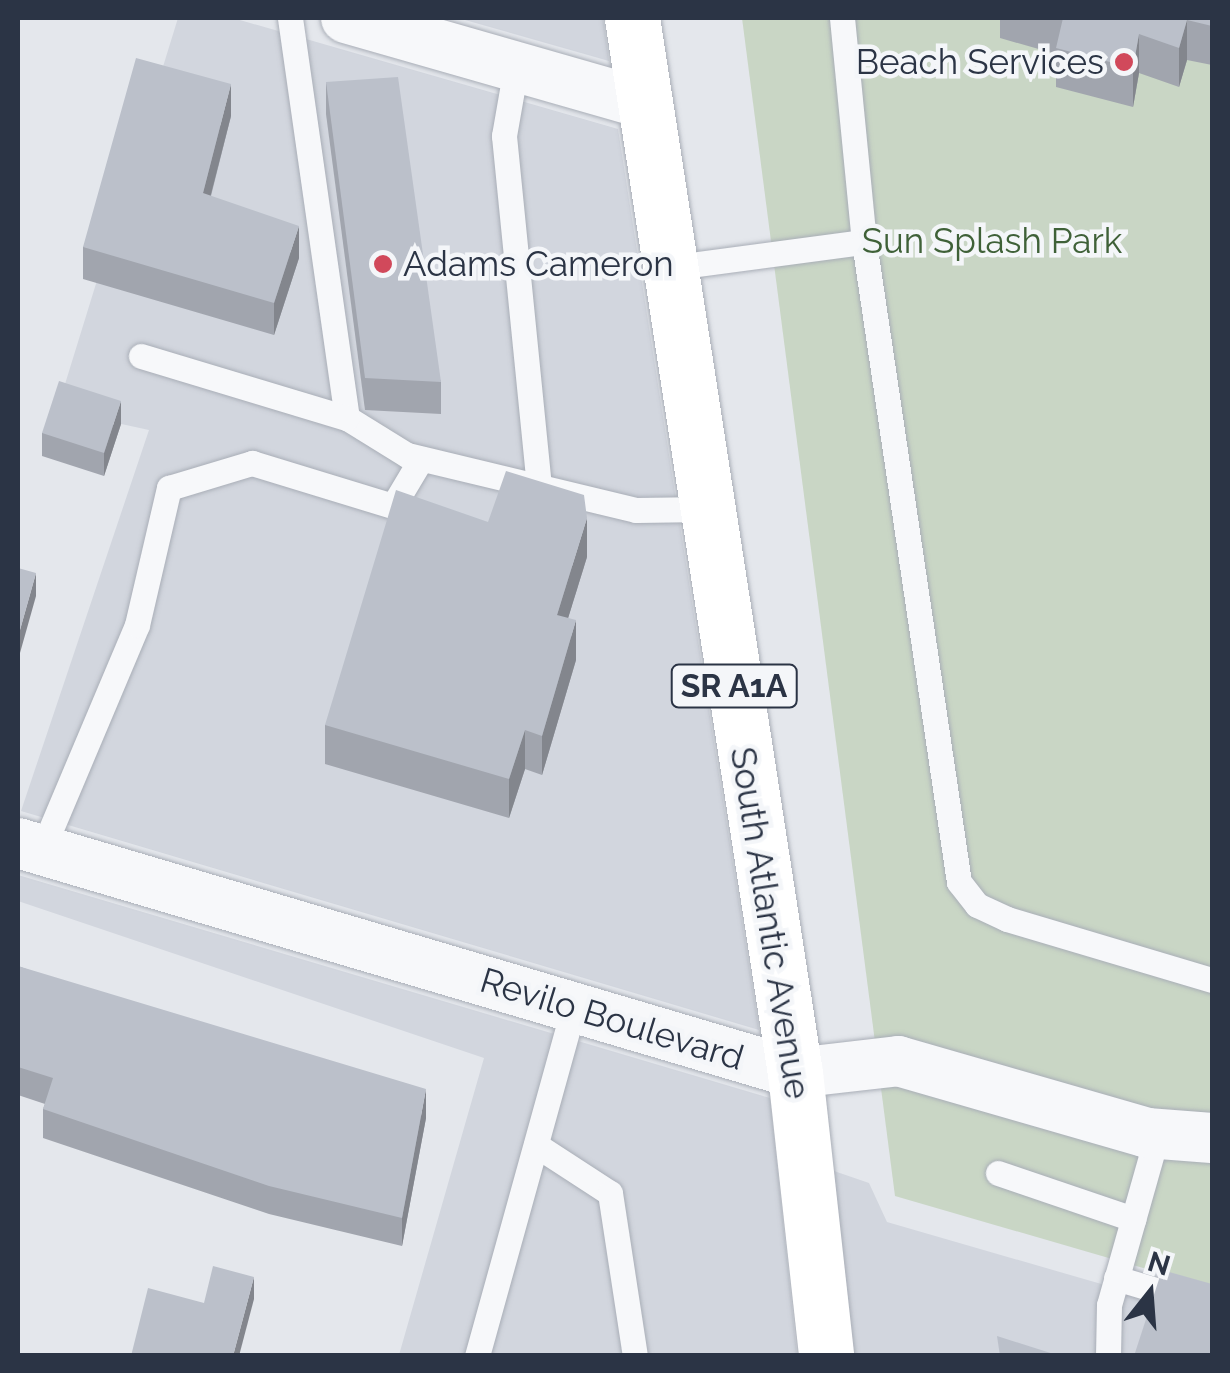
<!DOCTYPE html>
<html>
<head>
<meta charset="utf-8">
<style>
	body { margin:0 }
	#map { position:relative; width:1230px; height:1373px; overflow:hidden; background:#e4e7ec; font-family:Raleway,sans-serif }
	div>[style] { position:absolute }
	.built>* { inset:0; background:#d2d6de }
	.green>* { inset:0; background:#c9d6c5 }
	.roads { filter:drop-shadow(0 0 2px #a9aeb7) drop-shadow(0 0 2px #a9aeb7) }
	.service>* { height:25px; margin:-12.5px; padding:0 12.5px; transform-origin:12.5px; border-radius:12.5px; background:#f7f8fa }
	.minor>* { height:50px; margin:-25px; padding:0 25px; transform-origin:25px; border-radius:25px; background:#f7f8fa }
	.primary>* { height:55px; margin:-27.5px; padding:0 27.5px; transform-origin:27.5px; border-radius:27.5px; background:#fff }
	.wall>* { inset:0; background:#a1a5ae }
	.shaded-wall>* { inset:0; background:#83868d }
	.building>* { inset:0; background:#bbc0ca }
	.dots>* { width:28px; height:28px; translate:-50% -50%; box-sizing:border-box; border:5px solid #f4f6f9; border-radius:50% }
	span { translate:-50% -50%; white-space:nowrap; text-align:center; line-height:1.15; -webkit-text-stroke:9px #f4f6f9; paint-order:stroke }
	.shield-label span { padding:2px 8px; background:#f4f6f9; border:2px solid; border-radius:8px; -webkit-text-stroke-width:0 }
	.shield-label { font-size:32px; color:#2b3445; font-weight:700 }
	.poi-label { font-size:35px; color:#2b3445 }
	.right { translate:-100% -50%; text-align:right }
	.left { translate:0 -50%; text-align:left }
	.park-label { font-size:35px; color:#3f6138 }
	.street-label { font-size:35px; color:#2b3445 }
	.frame { position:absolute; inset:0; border:20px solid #2b3445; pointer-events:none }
	.north { position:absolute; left:1100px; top:1243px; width:100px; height:100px; -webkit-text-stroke:8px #f4f6f9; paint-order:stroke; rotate:17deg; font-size:28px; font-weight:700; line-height:40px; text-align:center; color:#2b3445 }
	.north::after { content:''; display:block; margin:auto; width:35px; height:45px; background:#2b3445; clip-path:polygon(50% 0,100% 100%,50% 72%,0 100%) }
</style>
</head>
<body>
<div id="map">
	<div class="built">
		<div style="clip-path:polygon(178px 18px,233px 18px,618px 129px,759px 1030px,21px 811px,149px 430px,57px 410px)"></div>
		<div style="clip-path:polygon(458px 18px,603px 18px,609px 61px)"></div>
		<div style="clip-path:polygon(18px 875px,770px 1098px,797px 1355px,399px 1355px,484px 1058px,18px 901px)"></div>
		<div style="clip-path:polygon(834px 1171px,869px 1183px,887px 1222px,1212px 1316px,1212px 1355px,854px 1355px)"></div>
	</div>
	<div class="green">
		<div style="clip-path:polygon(742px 18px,1212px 18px,1212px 1288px,895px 1196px)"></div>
	</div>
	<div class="roads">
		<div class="service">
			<div style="left:290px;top:18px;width:404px;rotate:81.9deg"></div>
			<div style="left:347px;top:418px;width:70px;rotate:31.7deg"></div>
			<div style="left:407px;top:455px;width:236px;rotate:13.5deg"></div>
			<div style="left:636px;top:510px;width:70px;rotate:-0.8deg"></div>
			<div style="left:842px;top:18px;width:225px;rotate:84.4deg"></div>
			<div style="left:516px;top:67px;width:70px;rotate:99.9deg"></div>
			<div style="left:504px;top:136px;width:353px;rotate:84.3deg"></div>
			<div style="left:668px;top:268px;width:198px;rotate:-7.6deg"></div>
			<div style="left:864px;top:242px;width:647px;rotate:81.56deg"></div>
			<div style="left:959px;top:882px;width:29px;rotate:52deg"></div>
			<div style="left:977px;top:905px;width:33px;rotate:25deg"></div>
			<div style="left:1007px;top:919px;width:214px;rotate:16.6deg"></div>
			<div style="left:141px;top:356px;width:215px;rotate:16.8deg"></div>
			<div style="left:42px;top:850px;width:244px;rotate:-67.1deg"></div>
			<div style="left:137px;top:625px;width:141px;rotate:-76.9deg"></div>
			<div style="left:169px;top:488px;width:87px;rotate:-16.8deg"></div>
			<div style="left:252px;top:463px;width:147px;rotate:17deg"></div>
			<div style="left:393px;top:506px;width:55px;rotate:-59.2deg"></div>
			<div style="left:536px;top:1145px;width:88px;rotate:33deg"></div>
			<div style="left:610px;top:1193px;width:165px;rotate:81.3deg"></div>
			<div style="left:998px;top:1173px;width:143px;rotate:18.8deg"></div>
			<div style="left:1116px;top:1278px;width:100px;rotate:16.8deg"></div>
			<div style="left:477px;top:1356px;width:362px;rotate:-74.5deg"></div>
			<div style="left:1108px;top:1356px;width:51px;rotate:-88.9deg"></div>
			<div style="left:1109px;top:1305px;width:177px;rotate:-74.2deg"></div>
		</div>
		<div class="minor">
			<div style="left:346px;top:18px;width:308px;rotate:16deg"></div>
			<div style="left:18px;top:843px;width:810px;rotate:16.49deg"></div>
			<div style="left:795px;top:1073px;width:104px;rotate:-6.6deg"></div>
			<div style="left:898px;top:1061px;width:259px;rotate:16.1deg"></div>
			<div style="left:1147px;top:1133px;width:65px;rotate:4.4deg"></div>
		</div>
		<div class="primary">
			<div style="left:632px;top:18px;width:1068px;rotate:81.22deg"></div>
			<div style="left:795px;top:1073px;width:285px;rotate:83.7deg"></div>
		</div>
	</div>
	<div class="wall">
		<div style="clip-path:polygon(1000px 18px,1212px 18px,1212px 65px,1187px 60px,1179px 87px,1139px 73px,1133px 107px,1056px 87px,1056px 54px,1000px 38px)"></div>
		<div style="clip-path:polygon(326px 82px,441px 382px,441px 414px,365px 410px,326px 114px)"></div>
		<div style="clip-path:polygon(231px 116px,211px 196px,299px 258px,274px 335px,83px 279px,83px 247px)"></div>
		<div style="clip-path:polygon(121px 424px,104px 476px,42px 456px,42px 433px)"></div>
		<div style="clip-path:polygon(587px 557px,568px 618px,576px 660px,542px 775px,525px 769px,509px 818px,325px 764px,325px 725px)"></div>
		<div style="clip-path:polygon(18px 966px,426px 1118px,402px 1246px,269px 1214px,43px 1138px,43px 1109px,45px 1104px,18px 1095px)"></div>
	</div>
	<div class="shaded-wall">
		<div style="clip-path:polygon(1187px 20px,1187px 60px,1179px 87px,1179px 48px)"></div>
		<div style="clip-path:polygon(1139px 34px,1139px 73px,1133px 107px,1133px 68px)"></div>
		<div style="clip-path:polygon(231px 84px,231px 116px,203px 225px,203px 193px)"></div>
		<div style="clip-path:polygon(299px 226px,299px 258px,274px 335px,274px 303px)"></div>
		<div style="clip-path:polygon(121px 401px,121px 424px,104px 476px,104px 453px)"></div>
		<div style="clip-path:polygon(587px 518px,587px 557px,557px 654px,557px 615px)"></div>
		<div style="clip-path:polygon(36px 573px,36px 596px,18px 660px,18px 637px)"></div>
		<div style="clip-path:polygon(576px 620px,576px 660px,542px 775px,542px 736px)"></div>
		<div style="clip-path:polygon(525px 730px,525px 769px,509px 818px,509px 779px)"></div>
		<div style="clip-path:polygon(426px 1089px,426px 1118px,402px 1246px,402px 1218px)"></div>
		<div style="clip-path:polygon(254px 1277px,254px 1299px,239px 1356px,233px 1356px)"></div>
	</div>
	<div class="building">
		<div style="clip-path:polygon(1063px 18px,1212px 18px,1212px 26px,1187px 20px,1179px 48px,1139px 34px,1133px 68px,1056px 48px)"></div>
		<div style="clip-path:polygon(136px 58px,231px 84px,203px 193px,299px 226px,274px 303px,83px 247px)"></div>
		<div style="clip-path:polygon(398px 77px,441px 382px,365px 378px,326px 82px)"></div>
		<div style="clip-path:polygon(59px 381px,121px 401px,104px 453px,42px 433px)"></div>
		<div style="clip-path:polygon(506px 471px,584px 495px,587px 518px,557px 615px,576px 620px,542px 736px,525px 730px,509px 779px,325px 725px,396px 490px,488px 522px)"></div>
		<div style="clip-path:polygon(18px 568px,36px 573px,18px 637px)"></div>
		<div style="clip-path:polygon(18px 966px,426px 1089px,402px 1218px,269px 1186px,43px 1109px,53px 1078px,18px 1067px)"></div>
		<div style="clip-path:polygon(213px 1266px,254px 1277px,233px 1356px,131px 1356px,148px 1288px,204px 1303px)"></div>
		<div style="clip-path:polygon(1162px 1270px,1212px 1284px,1212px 1356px,1134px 1356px)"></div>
		<div style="clip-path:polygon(997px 1336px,1060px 1356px,1000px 1356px)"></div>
	</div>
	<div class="dots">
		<div style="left:1124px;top:62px;background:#d1495b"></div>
		<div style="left:383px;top:264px;background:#d1495b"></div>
	</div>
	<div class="shield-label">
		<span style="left:734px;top:686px">SR A1A</span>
	</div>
	<div class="poi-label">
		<span class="right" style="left:1104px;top:62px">Beach Services</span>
		<span class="left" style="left:403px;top:264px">Adams Cameron</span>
	</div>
	<div class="park-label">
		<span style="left:992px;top:241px">Sun Splash Park</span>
	</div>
	<div class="street-label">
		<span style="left:770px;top:923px;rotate:81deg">South Atlantic Avenue</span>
		<span style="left:612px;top:1019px;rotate:17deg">Revilo Boulevard</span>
	</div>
	<div class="frame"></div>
	<div class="north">N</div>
</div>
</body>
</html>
